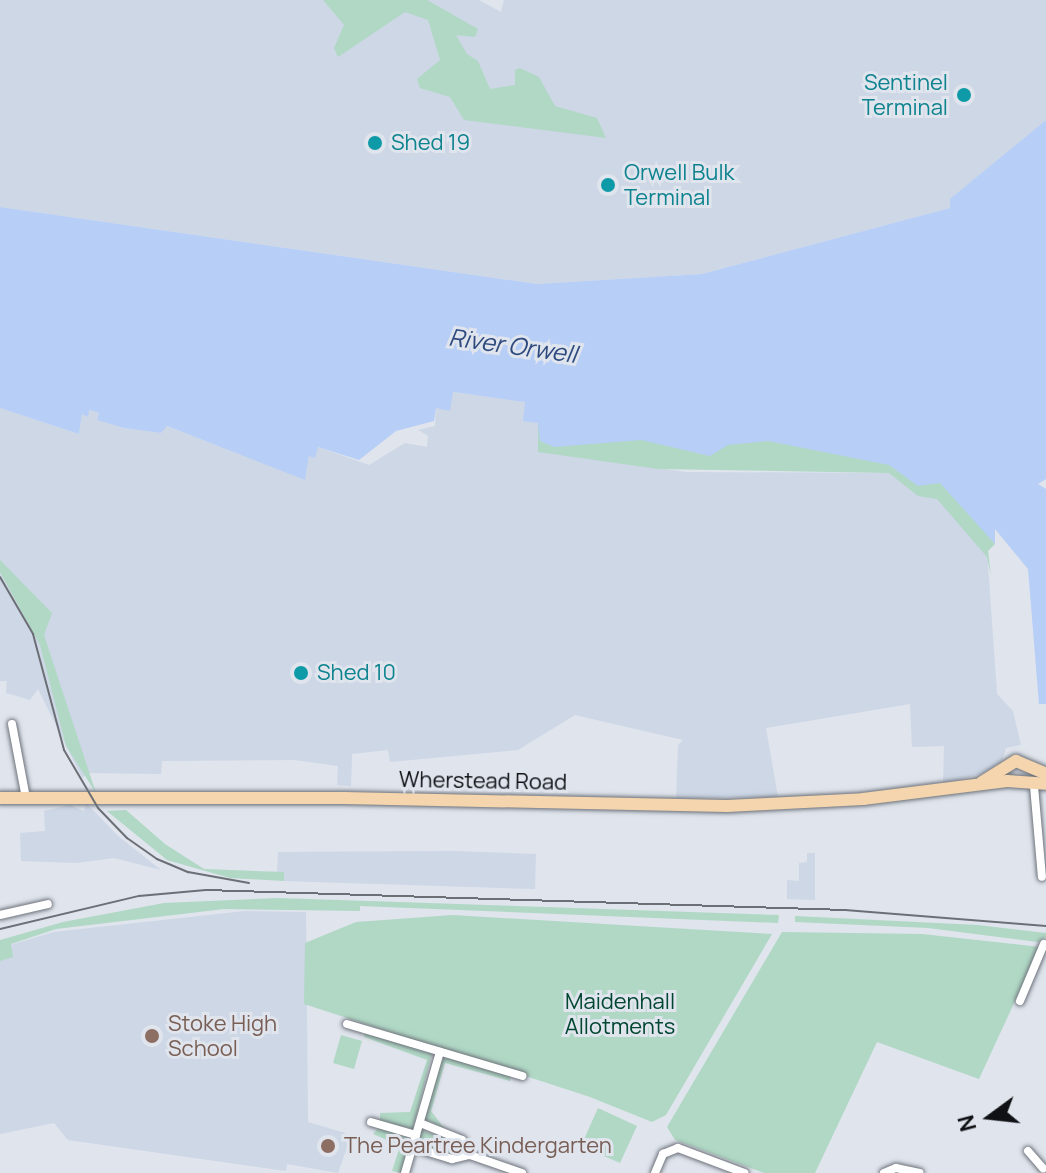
<!DOCTYPE html>
<html>
<head>
<meta charset="utf-8">
<style>
	body { margin:0 }
	#map { position:relative; width:1046px; height:1173px; overflow:hidden; background:#dfe4ed; font-family:Manrope,sans-serif }
	div>[style] { position:absolute }
	.built>* { inset:0; background:#cdd7e6 }
	.green>* { inset:0; background:#b0d8c5 }
	.water>* { inset:0; background:#b7cef7 }
	.roads { filter:drop-shadow(0 0 2px #6d727a) drop-shadow(0 0 2px #6d727a) }
	.minor>* { height:8px; margin:-4px; padding:0 4px; transform-origin:4px; border-radius:4px; background:#fff }
	.primary>* { height:12px; margin:-6px; padding:0 6px; transform-origin:6px; border-radius:6px; background:#f5d5ae }
	.rail>* { height:2px; margin:-1px; padding:0 1px; transform-origin:1px; border-radius:1px; background:#6c6f75 }
	.dots>* { width:22px; height:22px; translate:-50% -50%; box-sizing:border-box; border:4px solid #dfe4ed; border-radius:50% }
	span { translate:-50% -50%; white-space:nowrap; text-align:center; line-height:1.15; -webkit-text-stroke:6px #dfe4ed; paint-order:stroke }
	.culture-label { font-size:22px; color:#0d838f }
	.right { translate:-100% -50%; text-align:right }
	.left { translate:0 -50%; text-align:left }
	.street-label { font-size:22px; color:#0f1114 }
	.park-label { font-size:22px; color:#014630 }
	.education-label { font-size:22px; color:#785e54 }
	.water-label { font-size:24px; color:#2e4a7e; font-style:italic }
	.north { position:absolute; left:950px; top:1077px; width:80px; height:80px; -webkit-text-stroke:6px #dfe4ed; paint-order:stroke; rotate:255deg; font-size:22px; font-weight:700; line-height:32px; text-align:center; color:#0f1114 }
	.north::after { content:''; display:block; margin:auto; width:28px; height:36px; background:#0f1114; clip-path:polygon(50% 0,100% 100%,50% 72%,0 100%) }
</style>
</head>
<body>
<div id="map">
	<div class="built">
		<div style="clip-path:polygon(0 0,479px 0,501px 12px,504px 0,1046px 0,1046px 120px,951px 199px,950px 208px,702px 274px,537px 284px,0 207px)"></div>
		<div style="clip-path:polygon(452px 392px,526px 402px,538px 423px,538px 451px,686px 472px,890px 473px,939px 497px,987px 550px,997px 694px,1013px 711px,1021px 745px,1006px 748px,1002px 761px,983px 773px,943px 784px,944px 746px,912px 747px,910px 704px,766px 728px,778px 797px,676px 798px,678px 745px,683px 740px,575px 715px,518px 750px,390px 762px,388px 750px,352px 754px,351px 786px,337px 785px,338px 766px,295px 760px,162px 761px,161px 774px,89px 773px,82px 778px,38px 689px,30px 700px,6px 693px,7px 681px,0 681px,0 408px,79px 434px,82px 413px,88px 410px,99px 413px,97px 419px,124px 428px,161px 433px,166px 426px,305px 479px,309px 456px,318px 447px,369px 465px,405px 443px,427px 447px,428px 436px,418px 430px,435px 426px,436px 408px)"></div>
		<div style="clip-path:polygon(86px 803px,118px 836px,161px 870px,114px 858px,76px 863px,21px 861px,20px 833px,45px 831px,44px 811px,70px 805px,84px 811px)"></div>
		<div style="clip-path:polygon(451px 851px,536px 854px,535px 889px,284px 881px,283px 872px,277px 872px,278px 852px)"></div>
		<div style="clip-path:polygon(807px 853px,815px 853px,815px 900px,787px 899px,787px 880px,799px 881px,799px 863px,807px 862px)"></div>
		<div style="clip-path:polygon(245px 911px,306px 912px,308px 1122px,345px 1133px,343px 1140px,349px 1142px,338px 1173px,287px 1164px,286px 1171px,68px 1140px,54px 1123px,0 1134px,0 948px,54px 932px)"></div>
	</div>
	<div class="green">
		<div style="clip-path:polygon(323px 0,427px 0,478px 29px,475px 37px,456px 35px,467px 54px,478px 61px,490px 89px,515px 85px,515px 70px,520px 68px,539px 77px,555px 106px,597px 118px,606px 138px,464px 120px,450px 97px,420px 88px,417px 79px,440px 60px,428px 20px,405px 12px,338px 57px,334px 48px,344px 25px)"></div>
		<div style="clip-path:polygon(538px 423px,749px 427px,932px 475px,994px 526px,995px 544px,988px 551px,991px 576px,987px 557px,937px 499px,918px 496px,889px 473px,658px 469px,538px 452px)"></div>
		<div style="clip-path:polygon(0 560px,52px 613px,44px 635px,96px 793px,66px 746px,40px 645px,0 572px)"></div>
		<div style="clip-path:polygon(126px 810px,165px 844px,204px 869px,284px 872px,284px 881px,230px 878px,167px 860px,107px 811px)"></div>
		<div style="clip-path:polygon(278px 898px,779px 915px,778px 923px,360px 906px,360px 911px,224px 909px,56px 929px,11px 944px,13px 957px,0 961px,0 940px,63px 922px,164px 903px)"></div>
		<div style="clip-path:polygon(453px 915px,772px 934px,666px 1115px,652px 1122px,590px 1097px,304px 1004px,305px 943px,356px 922px)"></div>
		<div style="clip-path:polygon(795px 916px,978px 925px,1046px 933px,1046px 937px,1038px 942px,928px 928px,795px 922px)"></div>
		<div style="clip-path:polygon(782px 932px,922px 934px,1040px 947px,979px 1079px,877px 1042px,815px 1173px,764px 1173px,675px 1140px,667px 1127px)"></div>
		<div style="clip-path:polygon(365px 1031px,432px 1053px,413px 1129px,380px 1121px,380px 1113px,410px 1112px,427px 1060px,364px 1037px)"></div>
		<div style="clip-path:polygon(341px 1035px,362px 1041px,354px 1069px,333px 1063px)"></div>
		<div style="clip-path:polygon(448px 1057px,511px 1076px,510px 1081px,445px 1063px,431px 1111px,444px 1128px,424px 1119px,440px 1061px)"></div>
		<div style="clip-path:polygon(598px 1108px,637px 1126px,620px 1163px,581px 1146px)"></div>
		<div style="clip-path:polygon(380px 1126px,410px 1139px,401px 1173px,392px 1171px,400px 1146px,373px 1134px)"></div>
		<div style="clip-path:polygon(420px 1130px,460px 1143px,464px 1151px,455px 1156px,423px 1147px,417px 1143px)"></div>
	</div>
	<div class="water">
		<div style="clip-path:polygon(1046px 120px,1046px 479px,1038px 484px,1046px 489px,1046px 704px,1039px 704px,1028px 569px,995px 529px,995px 544px,940px 483px,918px 486px,889px 465px,768px 441px,728px 445px,710px 456px,641px 440px,554px 447px,540px 441px,538px 423px,523px 421px,525px 402px,453px 392px,450px 411px,436px 408px,434px 421px,396px 431px,359px 460px,318px 447px,315px 458px,309px 456px,305px 480px,167px 426px,161px 433px,124px 428px,97px 420px,99px 413px,89px 410px,88px 417px,82px 414px,79px 434px,0 408px,0 207px,537px 284px,702px 274px,950px 208px,950px 199px)"></div>
	</div>
	<div class="roads">
		<div class="minor">
			<div style="left:12px;top:724px;width:75px;rotate:79.3deg"></div>
			<div style="left:1034px;top:786px;width:91px;rotate:85deg"></div>
			<div style="left:0;top:915px;width:49px;rotate:-12.9deg"></div>
			<div style="left:1020px;top:1001px;width:62px;rotate:-67.2deg"></div>
			<div style="left:347px;top:1024px;width:183px;rotate:16.5deg"></div>
			<div style="left:371px;top:1122px;width:47px;rotate:16.1deg"></div>
			<div style="left:412px;top:1147px;width:42px;rotate:16.7deg"></div>
			<div style="left:452px;top:1159px;width:18px;rotate:-13deg"></div>
			<div style="left:470px;top:1155px;width:17px;rotate:-118deg"></div>
			<div style="left:462px;top:1140px;width:45px;rotate:-158deg"></div>
			<div style="left:1028px;top:1151px;width:23px;rotate:49deg"></div>
			<div style="left:470px;top:1155px;width:55px;rotate:19.1deg"></div>
			<div style="left:405px;top:1173px;width:126px;rotate:-73.9deg"></div>
			<div style="left:655px;top:1173px;width:21px;rotate:-67deg"></div>
			<div style="left:663px;top:1154px;width:16px;rotate:-22deg"></div>
			<div style="left:678px;top:1148px;width:71px;rotate:20.7deg"></div>
			<div style="left:884px;top:1173px;width:13px;rotate:-23deg"></div>
			<div style="left:896px;top:1168px;width:24px;rotate:12deg"></div>
		</div>
		<div class="primary">
			<div style="left:982px;top:782px;width:40px;rotate:-32deg"></div>
			<div style="left:1016px;top:761px;width:33px;rotate:23deg"></div>
			<div style="left:0;top:798px;width:344px"></div>
			<div style="left:344px;top:798px;width:383px;rotate:1.2deg"></div>
			<div style="left:727px;top:806px;width:136px;rotate:-2.9deg"></div>
			<div style="left:863px;top:799px;width:145px;rotate:-7.1deg"></div>
			<div style="left:1007px;top:781px;width:39px;rotate:4deg"></div>
		</div>
	</div>
	<div class="rail">
		<div style="left:0;top:577px;width:66px;rotate:59.9deg"></div>
		<div style="left:33px;top:634px;width:120px;rotate:75deg"></div>
		<div style="left:64px;top:750px;width:67px;rotate:59.6deg"></div>
		<div style="left:98px;top:808px;width:42px;rotate:46deg"></div>
		<div style="left:127px;top:838px;width:37px;rotate:35deg"></div>
		<div style="left:157px;top:859px;width:34px;rotate:23deg"></div>
		<div style="left:188px;top:872px;width:62px;rotate:10.2deg"></div>
		<div style="left:0;top:929px;width:143px;rotate:-13.4deg"></div>
		<div style="left:139px;top:896px;width:67px;rotate:-5.1deg"></div>
		<div style="left:206px;top:890px;width:640px;rotate:1.79deg"></div>
		<div style="left:846px;top:910px;width:201px;rotate:4.6deg"></div>
	</div>
	<div class="dots">
		<div style="left:964px;top:95px;background:#0f9aa8"></div>
		<div style="left:375px;top:143px;background:#0f9aa8"></div>
		<div style="left:608px;top:185px;background:#0f9aa8"></div>
		<div style="left:301px;top:673px;background:#0f9aa8"></div>
		<div style="left:152px;top:1036px;background:#8d6e63"></div>
		<div style="left:328px;top:1146px;background:#8d6e63"></div>
	</div>
	<div class="culture-label">
		<span class="right" style="left:948px;top:95px">Sentinel<br>Terminal</span>
		<span class="left" style="left:391px;top:143px">Shed 19</span>
		<span class="left" style="left:624px;top:185px">Orwell Bulk<br>Terminal</span>
		<span class="left" style="left:317px;top:673px">Shed 10</span>
	</div>
	<div class="street-label">
		<span style="left:483px;top:781px;rotate:1deg">Wherstead Road</span>
	</div>
	<div class="park-label">
		<span style="left:620px;top:1014px">Maidenhall<br>Allotments</span>
	</div>
	<div class="education-label">
		<span class="left" style="left:168px;top:1036px">Stoke High<br>School</span>
		<span class="left" style="left:344px;top:1146px">The Peartree Kindergarten</span>
	</div>
	<div class="water-label">
		<span style="left:513px;top:345px;rotate:8deg">River Orwell</span>
	</div>
	<div class="north">N</div>
</div>
</body>
</html>
